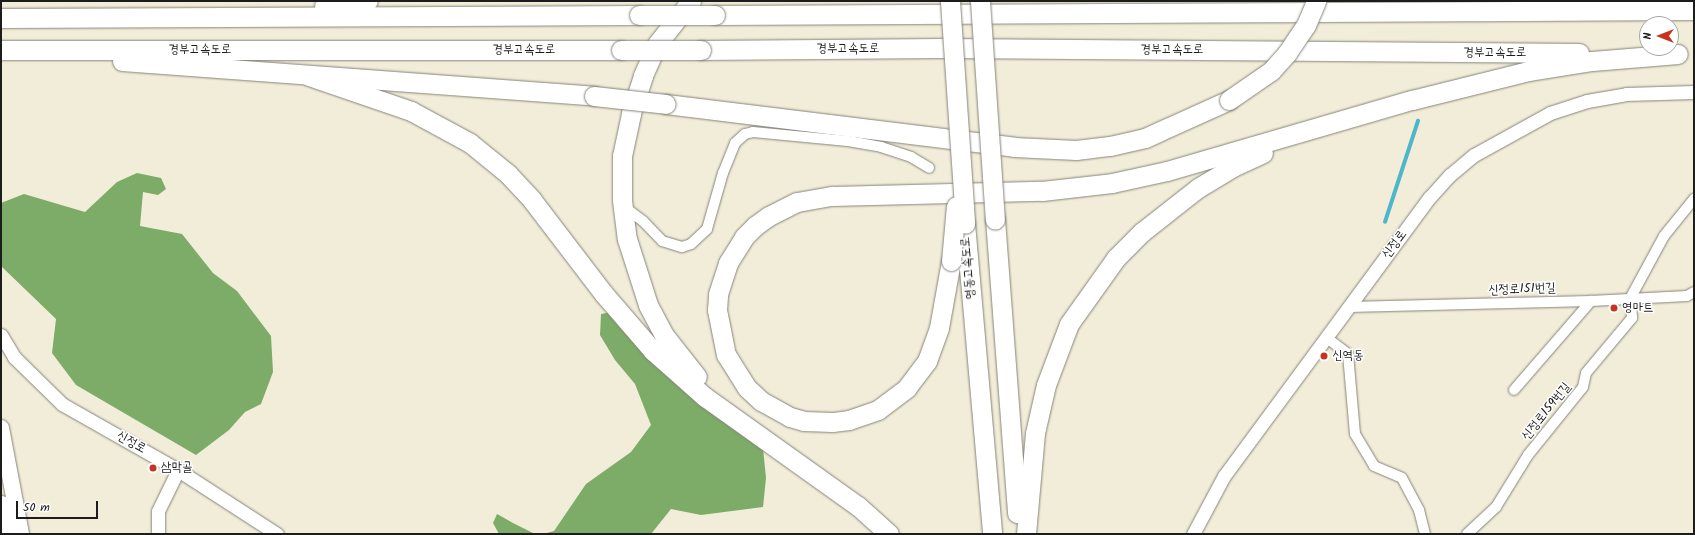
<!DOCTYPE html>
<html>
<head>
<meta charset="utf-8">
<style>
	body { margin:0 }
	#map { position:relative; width:1695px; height:535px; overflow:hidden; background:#f1edd9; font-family:Kalam,"Poor Story",sans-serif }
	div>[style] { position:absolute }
	.forest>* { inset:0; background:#7cac67 }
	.stream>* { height:3.5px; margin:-1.75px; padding:0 1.75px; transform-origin:1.75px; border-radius:1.75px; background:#4db6cb }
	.roads { filter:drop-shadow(0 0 1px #86847a) drop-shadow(0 0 1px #86847a) }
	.minor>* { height:10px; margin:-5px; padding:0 5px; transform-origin:5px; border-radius:5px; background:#fff }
	.tertiary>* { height:13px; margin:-6.5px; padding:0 6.5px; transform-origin:6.5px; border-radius:6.5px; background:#fff }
	.primary>* { height:16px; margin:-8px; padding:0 8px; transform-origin:8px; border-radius:8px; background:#fff }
	.trunk>* { height:17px; margin:-8.5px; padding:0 8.5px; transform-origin:8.5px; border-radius:8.5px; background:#fff }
	.motorway>* { height:19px; margin:-9.5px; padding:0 9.5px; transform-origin:9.5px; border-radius:9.5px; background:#fff }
	.bridges { filter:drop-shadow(0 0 1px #86847a) drop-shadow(0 0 1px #86847a) }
	.motorway-bridge>* { height:19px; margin:-9.5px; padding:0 9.5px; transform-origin:9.5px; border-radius:9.5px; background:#fff }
	.dots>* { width:11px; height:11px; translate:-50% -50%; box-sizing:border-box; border:2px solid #fff; border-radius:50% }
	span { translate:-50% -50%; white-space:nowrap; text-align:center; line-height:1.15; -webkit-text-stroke:3px #fff; paint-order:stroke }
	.street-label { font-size:13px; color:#1c1c1c }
	.poi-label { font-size:13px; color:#1c1c1c }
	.left { translate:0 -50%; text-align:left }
	.frame { position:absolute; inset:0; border:2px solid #1c1c1c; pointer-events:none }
	.north { position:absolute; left:1639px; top:16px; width:40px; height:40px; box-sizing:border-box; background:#fff; border:1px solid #a4a4a4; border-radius:50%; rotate:270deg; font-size:11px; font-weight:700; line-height:16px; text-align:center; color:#1c1c1c }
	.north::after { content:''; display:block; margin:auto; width:14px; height:18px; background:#c8321e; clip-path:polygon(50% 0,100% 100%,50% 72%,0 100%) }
	.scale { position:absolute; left:16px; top:501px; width:82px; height:18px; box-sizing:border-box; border:2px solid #1c1c1c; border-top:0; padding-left:5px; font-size:12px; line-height:14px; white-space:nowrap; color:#1c1c1c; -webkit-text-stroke:3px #fff; paint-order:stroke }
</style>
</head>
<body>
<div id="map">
	<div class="forest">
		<div style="clip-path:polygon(137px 173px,161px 178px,166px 189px,158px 195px,143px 192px,140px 226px,182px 234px,213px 273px,237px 291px,271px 336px,273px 372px,261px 404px,245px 412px,229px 430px,196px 455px,76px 385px,52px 353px,56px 319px,1px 266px,1px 203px,24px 194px,85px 212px,117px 182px)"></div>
		<div style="clip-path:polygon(612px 312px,763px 448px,766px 478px,763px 507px,701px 515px,671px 509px,651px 534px,543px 534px,554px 531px,586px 484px,631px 452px,651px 425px,635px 384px,615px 360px,600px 335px,601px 314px)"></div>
		<div style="clip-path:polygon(497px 514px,513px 523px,535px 534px,499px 534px,493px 523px)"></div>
	</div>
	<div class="stream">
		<div style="left:1385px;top:222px;width:106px;rotate:-71.9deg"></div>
	</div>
	<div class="roads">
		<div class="minor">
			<div style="left:623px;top:206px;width:25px;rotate:37deg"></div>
			<div style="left:643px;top:221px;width:28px;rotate:46deg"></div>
			<div style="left:662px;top:241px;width:21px;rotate:17deg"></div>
			<div style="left:682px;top:247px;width:9px;rotate:-18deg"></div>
			<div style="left:691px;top:244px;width:22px;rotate:-43deg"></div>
			<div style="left:707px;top:229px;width:58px;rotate:-74.1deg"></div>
			<div style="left:723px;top:173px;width:32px;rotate:-68deg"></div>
			<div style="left:735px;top:143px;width:13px;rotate:-42deg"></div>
			<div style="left:745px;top:134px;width:8px;rotate:-14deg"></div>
			<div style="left:753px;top:132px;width:95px;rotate:5.4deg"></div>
			<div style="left:848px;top:141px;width:34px;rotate:10deg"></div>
			<div style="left:881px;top:147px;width:32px;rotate:18deg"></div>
			<div style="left:911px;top:157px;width:21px;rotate:31deg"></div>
			<div style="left:1349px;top:307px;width:242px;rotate:-1.4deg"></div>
			<div style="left:1591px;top:301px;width:96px;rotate:-3deg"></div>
			<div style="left:1687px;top:296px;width:8px;rotate:-30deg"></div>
			<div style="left:1327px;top:338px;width:26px;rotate:37deg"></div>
			<div style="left:1348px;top:354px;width:80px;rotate:85deg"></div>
			<div style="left:1355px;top:434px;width:37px;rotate:59deg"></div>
			<div style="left:1374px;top:466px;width:30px;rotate:23deg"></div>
			<div style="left:1402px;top:478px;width:36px;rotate:62deg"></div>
			<div style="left:1419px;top:510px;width:25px;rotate:76deg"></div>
			<div style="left:1514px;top:390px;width:118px;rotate:-49.1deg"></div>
			<div style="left:1467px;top:534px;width:40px;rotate:-43deg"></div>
			<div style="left:1496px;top:507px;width:61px;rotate:-58.4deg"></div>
			<div style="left:1528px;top:455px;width:87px;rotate:-51deg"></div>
			<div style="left:1583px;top:387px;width:14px;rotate:-78deg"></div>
			<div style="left:1586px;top:373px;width:72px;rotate:-50.1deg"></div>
			<div style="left:1632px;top:318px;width:21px;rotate:-93deg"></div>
			<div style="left:1631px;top:297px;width:69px;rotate:-61.6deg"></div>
			<div style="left:1664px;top:236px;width:48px;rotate:-51deg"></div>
		</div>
		<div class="tertiary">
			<div style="left:1px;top:335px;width:26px;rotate:59deg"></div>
			<div style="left:14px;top:357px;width:67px;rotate:44.4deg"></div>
			<div style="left:62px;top:404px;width:133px;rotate:29.6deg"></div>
			<div style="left:178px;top:470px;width:118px;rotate:32.9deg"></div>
			<div style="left:158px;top:534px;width:23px;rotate:-90deg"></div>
			<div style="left:158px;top:511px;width:46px;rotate:-64deg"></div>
			<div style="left:1193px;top:534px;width:66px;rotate:-61.9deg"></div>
			<div style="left:1224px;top:476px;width:347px;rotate:-53.6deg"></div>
			<div style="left:1430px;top:197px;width:30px;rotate:-48deg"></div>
			<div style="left:1450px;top:175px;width:31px;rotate:-40deg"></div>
			<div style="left:1474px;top:155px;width:87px;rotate:-28.9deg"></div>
			<div style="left:1550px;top:113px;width:39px;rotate:-18deg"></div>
			<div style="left:1587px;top:101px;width:40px;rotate:-10deg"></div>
			<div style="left:1626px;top:94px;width:68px;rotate:-1.7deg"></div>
		</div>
		<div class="primary">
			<div style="left:1px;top:428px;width:108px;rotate:79.3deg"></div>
		</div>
		<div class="trunk">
			<div style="left:1px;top:504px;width:31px;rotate:77deg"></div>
		</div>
		<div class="motorway">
			<div style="left:691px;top:1px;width:55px;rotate:128.3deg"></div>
			<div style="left:657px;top:44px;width:35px;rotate:114deg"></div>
			<div style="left:643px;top:76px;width:40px;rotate:108deg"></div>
			<div style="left:631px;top:114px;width:43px;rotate:102.1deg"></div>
			<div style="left:622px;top:156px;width:44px;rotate:90deg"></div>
			<div style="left:622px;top:200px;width:39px;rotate:83deg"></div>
			<div style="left:627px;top:239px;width:69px;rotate:72.3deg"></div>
			<div style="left:648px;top:305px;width:34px;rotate:62deg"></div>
			<div style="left:664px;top:335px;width:53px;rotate:51.8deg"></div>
			<div style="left:324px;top:6px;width:44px;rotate:-6.5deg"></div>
			<div style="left:715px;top:15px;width:979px;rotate:-0.29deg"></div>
			<div style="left:1px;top:18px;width:638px;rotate:-0.27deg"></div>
			<div style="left:1px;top:50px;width:620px"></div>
			<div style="left:701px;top:50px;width:241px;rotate:-0.5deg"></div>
			<div style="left:942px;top:48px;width:637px;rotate:0.45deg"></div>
			<div style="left:122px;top:61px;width:473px;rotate:4.2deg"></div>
			<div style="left:309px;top:76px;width:108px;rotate:18.9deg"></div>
			<div style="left:411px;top:111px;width:67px;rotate:28.5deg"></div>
			<div style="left:470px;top:143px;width:49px;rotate:39.2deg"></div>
			<div style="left:508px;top:174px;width:35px;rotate:47deg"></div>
			<div style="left:532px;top:200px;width:117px;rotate:52.6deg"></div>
			<div style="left:603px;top:293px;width:77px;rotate:49.2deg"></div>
			<div style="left:653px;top:351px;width:69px;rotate:41.5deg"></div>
			<div style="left:705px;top:397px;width:188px;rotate:35.5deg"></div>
			<div style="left:858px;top:506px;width:42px;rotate:42.1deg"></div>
			<div style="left:666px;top:104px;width:351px;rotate:7deg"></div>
			<div style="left:1014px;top:147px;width:62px;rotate:2.8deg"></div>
			<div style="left:1076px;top:150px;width:34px;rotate:-7deg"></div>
			<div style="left:1110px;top:146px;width:36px;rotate:-13deg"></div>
			<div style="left:1145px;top:138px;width:92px;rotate:-24.3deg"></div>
			<div style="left:995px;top:219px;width:295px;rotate:85.7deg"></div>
			<div style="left:965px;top:223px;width:312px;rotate:85deg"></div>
			<div style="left:951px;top:261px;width:68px;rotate:100.2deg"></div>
			<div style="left:939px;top:328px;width:35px;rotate:110deg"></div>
			<div style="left:927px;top:361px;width:34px;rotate:127deg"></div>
			<div style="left:907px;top:388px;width:36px;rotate:143deg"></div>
			<div style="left:878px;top:410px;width:31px;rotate:161deg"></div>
			<div style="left:849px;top:420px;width:17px;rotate:173deg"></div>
			<div style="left:832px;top:422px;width:28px;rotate:-178deg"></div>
			<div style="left:804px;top:421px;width:15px;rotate:-164deg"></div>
			<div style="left:790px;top:417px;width:33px;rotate:-151deg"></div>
			<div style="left:761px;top:401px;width:19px;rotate:-137deg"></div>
			<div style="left:747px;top:388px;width:39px;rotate:-122deg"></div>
			<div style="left:726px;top:355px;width:46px;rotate:-101.3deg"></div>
			<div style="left:717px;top:310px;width:16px;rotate:-86deg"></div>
			<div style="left:718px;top:294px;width:33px;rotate:-72deg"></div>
			<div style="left:728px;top:263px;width:31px;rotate:-58deg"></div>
			<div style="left:744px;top:237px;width:16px;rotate:-45deg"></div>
			<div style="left:755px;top:226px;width:17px;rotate:-36deg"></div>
			<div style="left:769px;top:216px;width:31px;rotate:-27deg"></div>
			<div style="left:797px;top:202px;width:36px;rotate:-10deg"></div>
			<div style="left:832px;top:196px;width:210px;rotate:-1.4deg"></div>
			<div style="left:1042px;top:191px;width:70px;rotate:-6.5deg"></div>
			<div style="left:1112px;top:183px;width:56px;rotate:-12.3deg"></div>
			<div style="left:1167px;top:171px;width:255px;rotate:-16.2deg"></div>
			<div style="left:1412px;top:100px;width:120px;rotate:-14deg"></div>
			<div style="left:1528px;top:71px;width:65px;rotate:-8.9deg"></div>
			<div style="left:1592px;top:61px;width:86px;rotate:-4.7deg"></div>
			<div style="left:1026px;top:534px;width:101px;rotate:-84.9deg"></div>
			<div style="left:1035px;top:433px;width:49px;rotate:-77.1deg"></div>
			<div style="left:1046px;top:385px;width:65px;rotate:-69.3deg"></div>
			<div style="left:1069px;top:324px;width:81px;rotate:-54.5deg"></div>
			<div style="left:1116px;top:258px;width:37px;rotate:-45deg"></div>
			<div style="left:1142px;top:232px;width:71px;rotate:-38.2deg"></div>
			<div style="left:1198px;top:188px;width:41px;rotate:-31deg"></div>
			<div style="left:1233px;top:167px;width:33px;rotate:-25deg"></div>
		</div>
	</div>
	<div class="bridges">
		<div class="motorway-bridge">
			<div style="left:950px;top:1px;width:223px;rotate:86.1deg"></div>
			<div style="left:980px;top:1px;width:219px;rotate:86.1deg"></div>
			<div style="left:639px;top:15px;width:76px"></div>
			<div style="left:621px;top:50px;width:80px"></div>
			<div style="left:594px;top:96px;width:72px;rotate:6.3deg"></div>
			<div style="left:1229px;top:100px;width:51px;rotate:-34.6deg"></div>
			<div style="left:1271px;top:71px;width:24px;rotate:-48deg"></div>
			<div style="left:1287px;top:53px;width:34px;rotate:-56deg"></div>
			<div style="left:1306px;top:25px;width:26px;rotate:-67deg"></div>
			<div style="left:951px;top:261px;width:55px;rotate:-84.8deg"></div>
		</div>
	</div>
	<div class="dots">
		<div style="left:1614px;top:308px;background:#c8321e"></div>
		<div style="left:1324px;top:356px;background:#c8321e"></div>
		<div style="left:153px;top:468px;background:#c8321e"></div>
	</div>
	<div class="street-label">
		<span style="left:848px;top:49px">경부고속도로</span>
		<span style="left:200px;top:50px">경부고속도로</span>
		<span style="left:524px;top:50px">경부고속도로</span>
		<span style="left:1172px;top:50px">경부고속도로</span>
		<span style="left:1495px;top:53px">경부고속도로</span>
		<span style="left:1395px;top:245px;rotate:-53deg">신정로</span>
		<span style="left:969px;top:268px;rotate:-95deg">영동고속도로</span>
		<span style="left:1522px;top:290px;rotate:-2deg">신정로151번길</span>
		<span style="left:1547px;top:412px;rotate:-51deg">신정로159번길</span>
		<span style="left:131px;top:443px;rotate:29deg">신정로</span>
	</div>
	<div class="poi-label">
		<span class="left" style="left:1622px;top:308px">영마트</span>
		<span class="left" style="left:1332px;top:356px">신역동</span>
		<span class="left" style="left:161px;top:468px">삼막골</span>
	</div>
	<div class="frame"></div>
	<div class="north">N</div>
	<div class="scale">50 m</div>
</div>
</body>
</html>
